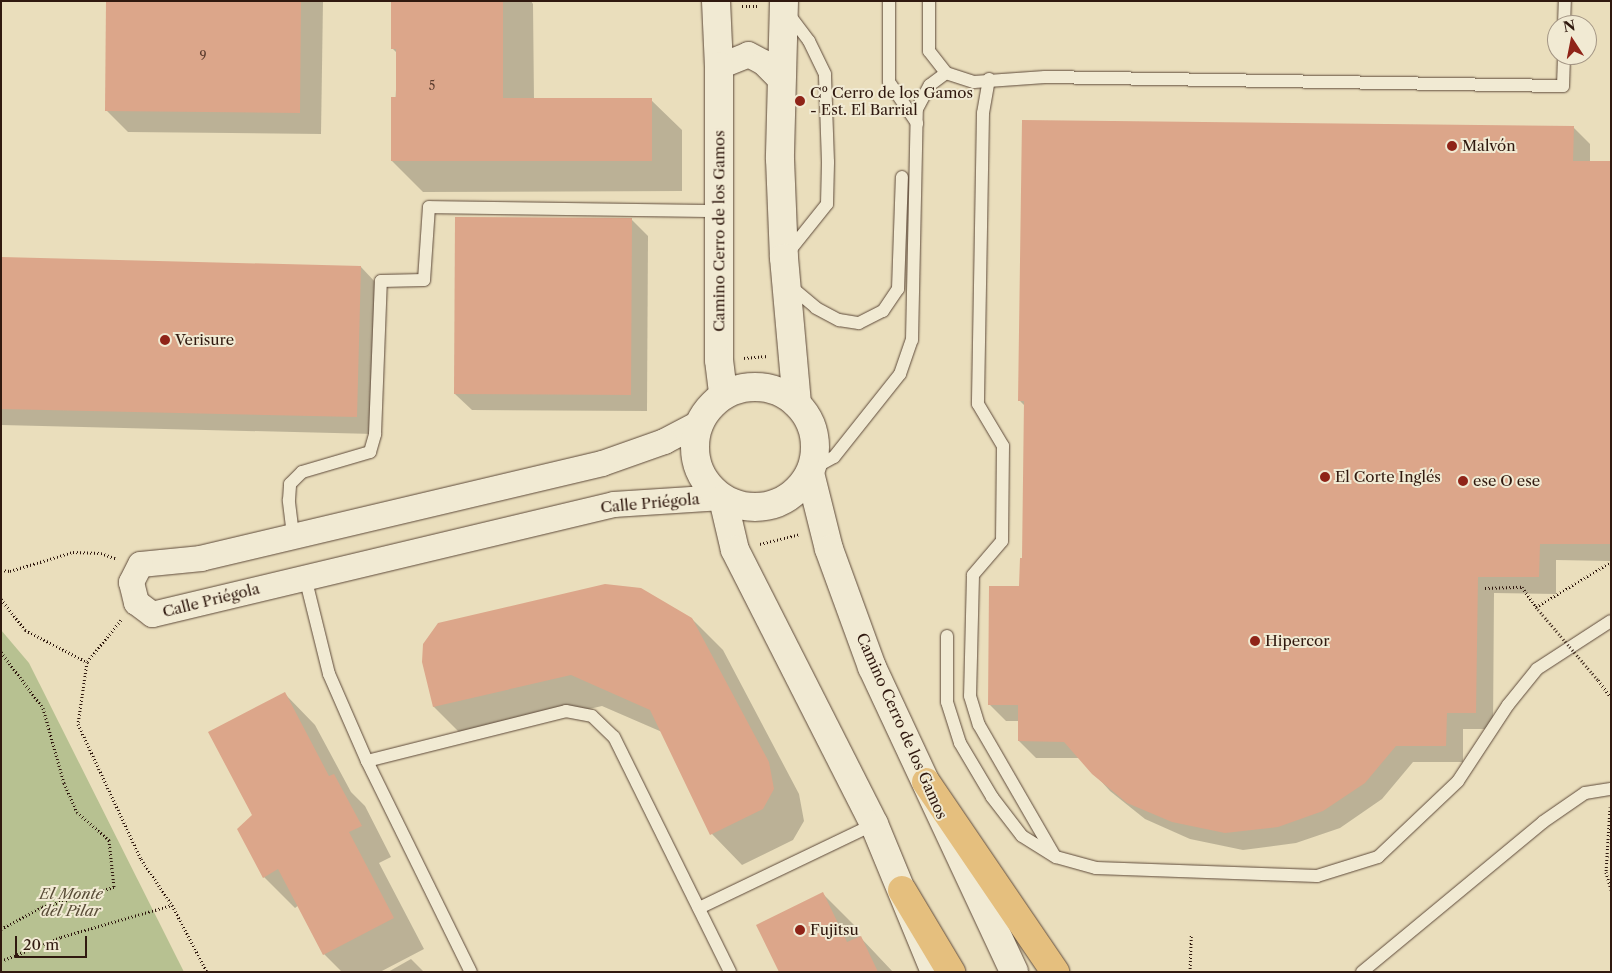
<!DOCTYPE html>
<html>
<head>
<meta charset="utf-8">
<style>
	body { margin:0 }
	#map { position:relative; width:1612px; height:973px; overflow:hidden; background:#eadebc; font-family:"Libre Caslon Text",serif }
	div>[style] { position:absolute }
	.green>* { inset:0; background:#b7c191 }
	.shadow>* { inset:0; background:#0003 }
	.building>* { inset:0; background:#dca68a }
	.path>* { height:3px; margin-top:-1.5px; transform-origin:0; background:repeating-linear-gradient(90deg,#30190f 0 1px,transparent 0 3.5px) }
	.roads { filter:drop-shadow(0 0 1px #5e4a3a) drop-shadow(0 0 1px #5e4a3a) }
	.service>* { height:12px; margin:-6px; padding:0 6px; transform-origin:6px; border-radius:6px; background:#f1ead3 }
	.minor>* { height:25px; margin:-12.5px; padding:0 12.5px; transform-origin:12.5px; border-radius:12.5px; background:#f1ead3 }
	.tertiary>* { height:28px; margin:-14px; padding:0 14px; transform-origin:14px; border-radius:14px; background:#f1ead3 }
	.secondary>* { height:28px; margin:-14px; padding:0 14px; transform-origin:14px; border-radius:14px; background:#f1ead3 }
	.secondary>.ring { margin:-14px; padding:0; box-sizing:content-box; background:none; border:28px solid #f1ead3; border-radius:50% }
	.motorway>* { height:28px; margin:-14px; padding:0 14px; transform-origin:14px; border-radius:14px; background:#e5bf7e }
	.path-bridge>* { height:3px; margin-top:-1.5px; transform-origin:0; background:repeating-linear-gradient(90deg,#30190f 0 1px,transparent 0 3.5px) }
	.dots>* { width:14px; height:14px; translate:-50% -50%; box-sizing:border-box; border:2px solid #f1ead3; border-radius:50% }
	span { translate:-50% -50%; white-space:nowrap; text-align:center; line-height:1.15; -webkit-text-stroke:4px #f1ead3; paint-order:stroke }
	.number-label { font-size:12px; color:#5b3c2e }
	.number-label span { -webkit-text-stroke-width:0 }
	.poi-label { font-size:15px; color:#30190f }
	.left { translate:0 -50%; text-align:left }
	.street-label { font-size:15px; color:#30190f }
	.park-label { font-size:15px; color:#584b36; font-style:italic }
	.frame { position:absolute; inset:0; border:2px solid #30190f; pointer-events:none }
	.north { position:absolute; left:1547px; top:15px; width:50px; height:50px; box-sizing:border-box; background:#f1ead3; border:1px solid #a49685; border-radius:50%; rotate:349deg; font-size:14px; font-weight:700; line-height:20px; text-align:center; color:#30190f }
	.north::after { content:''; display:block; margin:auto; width:18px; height:22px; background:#8f2418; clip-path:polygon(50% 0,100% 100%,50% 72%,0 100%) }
	.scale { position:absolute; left:15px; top:936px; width:72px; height:22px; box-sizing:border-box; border:2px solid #30190f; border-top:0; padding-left:6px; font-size:15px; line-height:18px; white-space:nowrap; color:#30190f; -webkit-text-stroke:4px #f1ead3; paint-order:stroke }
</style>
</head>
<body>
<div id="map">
	<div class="green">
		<div style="clip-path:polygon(1px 630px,29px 663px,184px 972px,1px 972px)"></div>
	</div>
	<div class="shadow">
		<div style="clip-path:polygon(108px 1px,323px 1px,321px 134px,128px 132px,106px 110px)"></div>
		<div style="clip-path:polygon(392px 1px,531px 1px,533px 4px,534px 100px,651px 100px,682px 130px,682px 191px,423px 192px,392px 161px,398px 54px,392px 48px)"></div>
		<div style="clip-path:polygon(1573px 127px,1590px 144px,1590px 162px,1611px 162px,1611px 561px,1556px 560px,1556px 594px,1494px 593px,1493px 729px,1463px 729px,1463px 762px,1413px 762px,1382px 799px,1340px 828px,1296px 843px,1243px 850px,1190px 839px,1145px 819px,1110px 791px,1080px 758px,1036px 758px,1019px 741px,1019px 721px,1006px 721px,989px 704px,1020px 587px,1024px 559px,1025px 406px,1020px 401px)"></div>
		<div style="clip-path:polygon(631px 219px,648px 236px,647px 411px,472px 410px,455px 394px)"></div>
		<div style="clip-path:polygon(1px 258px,361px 267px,377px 284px,374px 434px,1px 425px)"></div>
		<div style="clip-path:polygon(692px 619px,723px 650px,799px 794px,804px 821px,793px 840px,742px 865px,712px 834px,662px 732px,602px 706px,465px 738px,434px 707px,423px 662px)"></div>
		<div style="clip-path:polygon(285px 694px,315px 725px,351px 792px,365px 806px,391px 857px,379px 863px,424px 949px,380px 972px,342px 972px,324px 954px,299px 905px,295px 908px,264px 877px,253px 815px)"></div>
		<div style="clip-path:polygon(823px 894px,854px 925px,860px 937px,893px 972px,780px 972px)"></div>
		<div style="clip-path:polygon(411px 959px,424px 972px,388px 972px)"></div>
	</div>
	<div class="building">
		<div style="clip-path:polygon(106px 1px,301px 1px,300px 113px,105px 111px)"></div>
		<div style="clip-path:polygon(391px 1px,503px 1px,503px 98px,652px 98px,652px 161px,391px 161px,391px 97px,396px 97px,396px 49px,391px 49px)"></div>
		<div style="clip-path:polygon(1022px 120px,1574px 126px,1573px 161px,1611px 161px,1611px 544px,1540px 544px,1539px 577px,1478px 577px,1476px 713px,1447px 713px,1446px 746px,1396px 746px,1365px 783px,1323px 811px,1278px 827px,1225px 833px,1172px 822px,1127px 803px,1092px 774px,1064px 742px,1018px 741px,1018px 705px,988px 705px,989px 586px,1019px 586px,1020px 558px,1022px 558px,1024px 401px,1018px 401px)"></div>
		<div style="clip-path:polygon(455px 217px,632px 218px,631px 395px,454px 394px)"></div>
		<div style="clip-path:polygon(1px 257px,361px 266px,357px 417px,1px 409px)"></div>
		<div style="clip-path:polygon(605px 584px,641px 588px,692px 618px,769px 762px,774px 789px,763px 809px,710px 835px,650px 710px,571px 675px,433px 707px,422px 662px,423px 644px,438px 623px)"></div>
		<div style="clip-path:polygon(285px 692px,329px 776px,334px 774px,362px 826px,349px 832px,394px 918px,323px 955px,278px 869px,263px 878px,237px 829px,252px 815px,208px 732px)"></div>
		<div style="clip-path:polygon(823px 892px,847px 942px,861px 936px,878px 972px,779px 972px,756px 925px)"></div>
	</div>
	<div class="path">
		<div style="left:742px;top:6px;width:16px"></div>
		<div style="left:744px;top:358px;width:24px;rotate:-5deg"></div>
		<div style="left:760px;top:544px;width:41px;rotate:-14deg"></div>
		<div style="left:1px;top:570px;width:9px;rotate:6deg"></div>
		<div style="left:10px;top:571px;width:66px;rotate:-16.8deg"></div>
		<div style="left:73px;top:552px;width:28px;rotate:2deg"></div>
		<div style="left:101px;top:553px;width:17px;rotate:21deg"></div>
		<div style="left:1485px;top:588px;width:37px;rotate:-2deg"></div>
		<div style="left:1522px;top:587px;width:24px;rotate:55deg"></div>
		<div style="left:1536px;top:607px;width:87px;rotate:-31deg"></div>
		<div style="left:1px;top:599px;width:39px;rotate:52deg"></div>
		<div style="left:25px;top:630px;width:70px;rotate:27.3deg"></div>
		<div style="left:121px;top:620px;width:54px;rotate:129deg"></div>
		<div style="left:87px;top:662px;width:63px;rotate:98.3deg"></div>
		<div style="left:78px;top:724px;width:149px;rotate:65deg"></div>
		<div style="left:141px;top:859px;width:55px;rotate:56deg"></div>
		<div style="left:172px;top:905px;width:76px;rotate:62.4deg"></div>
		<div style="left:1px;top:652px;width:70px;rotate:53.1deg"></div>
		<div style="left:43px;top:708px;width:78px;rotate:74.4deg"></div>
		<div style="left:64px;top:783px;width:32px;rotate:66deg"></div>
		<div style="left:77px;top:812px;width:43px;rotate:41.2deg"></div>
		<div style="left:109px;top:840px;width:47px;rotate:83.9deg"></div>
		<div style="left:114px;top:887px;width:75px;rotate:164.5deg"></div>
		<div style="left:42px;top:907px;width:47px;rotate:151.8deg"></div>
		<div style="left:1598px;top:680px;width:21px;rotate:53deg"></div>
		<div style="left:1610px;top:807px;width:65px;rotate:93.5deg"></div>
		<div style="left:1606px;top:872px;width:19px;rotate:74deg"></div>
		<div style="left:1px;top:961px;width:65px;rotate:-21.8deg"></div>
		<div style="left:61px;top:937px;width:116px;rotate:-16.1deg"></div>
		<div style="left:1190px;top:972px;width:38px;rotate:-88deg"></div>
	</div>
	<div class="roads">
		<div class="service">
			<div style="left:889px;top:1px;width:81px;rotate:90deg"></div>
			<div style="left:889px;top:82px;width:50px;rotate:55.7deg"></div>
			<div style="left:929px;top:1px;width:50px;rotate:90deg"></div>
			<div style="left:929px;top:51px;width:28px;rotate:52deg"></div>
			<div style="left:946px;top:73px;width:29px;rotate:18deg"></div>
			<div style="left:974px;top:82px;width:71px;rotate:-4deg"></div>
			<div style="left:1045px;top:77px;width:518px;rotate:1deg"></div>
			<div style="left:1563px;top:86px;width:31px;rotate:-88deg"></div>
			<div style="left:1564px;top:25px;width:24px;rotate:-88deg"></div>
			<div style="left:989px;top:79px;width:35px;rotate:100deg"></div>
			<div style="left:983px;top:113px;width:291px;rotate:91deg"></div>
			<div style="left:978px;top:404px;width:49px;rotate:59.2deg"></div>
			<div style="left:1003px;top:446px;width:95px;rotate:90.6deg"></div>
			<div style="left:1002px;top:541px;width:45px;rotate:130.5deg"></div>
			<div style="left:973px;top:575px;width:121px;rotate:91.4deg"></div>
			<div style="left:970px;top:696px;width:30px;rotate:73deg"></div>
			<div style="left:979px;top:725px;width:150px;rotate:60deg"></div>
			<div style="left:787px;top:254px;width:64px;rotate:-51.3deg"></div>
			<div style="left:827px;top:204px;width:42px;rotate:-88.6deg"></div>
			<div style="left:828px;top:162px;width:88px;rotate:-92deg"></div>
			<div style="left:825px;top:74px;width:37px;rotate:-116deg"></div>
			<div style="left:809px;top:41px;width:36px;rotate:-127deg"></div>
			<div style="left:789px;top:285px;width:35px;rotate:40deg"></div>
			<div style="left:816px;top:308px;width:26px;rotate:28deg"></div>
			<div style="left:839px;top:320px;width:20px;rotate:9deg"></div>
			<div style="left:859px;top:323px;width:27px;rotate:-27deg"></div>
			<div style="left:883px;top:311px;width:27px;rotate:-56deg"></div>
			<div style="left:898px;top:289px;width:112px;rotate:-88deg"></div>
			<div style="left:812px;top:469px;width:25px;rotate:-29deg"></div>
			<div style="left:834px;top:457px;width:106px;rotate:-51.5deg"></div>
			<div style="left:900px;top:374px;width:36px;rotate:-71deg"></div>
			<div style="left:912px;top:340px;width:231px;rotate:-88.8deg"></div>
			<div style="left:917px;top:109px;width:27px;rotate:-62deg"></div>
			<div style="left:930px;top:85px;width:20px;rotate:-37deg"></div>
			<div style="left:293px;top:535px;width:35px;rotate:-97deg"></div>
			<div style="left:289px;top:500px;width:16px;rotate:-86deg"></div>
			<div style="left:290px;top:484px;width:17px;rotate:-45deg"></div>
			<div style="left:302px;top:472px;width:71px;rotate:-16.4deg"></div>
			<div style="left:370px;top:452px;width:19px;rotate:-74deg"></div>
			<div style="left:375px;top:434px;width:153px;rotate:-87.8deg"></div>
			<div style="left:381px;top:281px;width:43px;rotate:-1.3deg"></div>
			<div style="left:424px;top:280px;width:73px;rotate:-86.1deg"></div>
			<div style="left:429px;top:207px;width:291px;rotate:0.8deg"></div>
			<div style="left:305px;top:577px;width:100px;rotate:76.1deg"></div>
			<div style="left:329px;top:674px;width:95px;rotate:66.4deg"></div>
			<div style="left:367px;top:761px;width:235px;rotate:63.8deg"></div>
			<div style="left:947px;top:636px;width:66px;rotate:90deg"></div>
			<div style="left:947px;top:702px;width:43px;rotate:72.4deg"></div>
			<div style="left:960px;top:743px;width:63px;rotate:59.3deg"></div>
			<div style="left:992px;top:797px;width:49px;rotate:52.4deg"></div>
			<div style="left:1022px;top:836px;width:40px;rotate:32deg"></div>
			<div style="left:1056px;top:857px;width:41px;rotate:15.4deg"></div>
			<div style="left:1096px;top:868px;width:221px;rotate:2.1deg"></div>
			<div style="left:1317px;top:876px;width:64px;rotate:-17.3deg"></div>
			<div style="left:1378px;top:857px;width:110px;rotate:-43.5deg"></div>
			<div style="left:1458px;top:781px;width:91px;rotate:-56.7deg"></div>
			<div style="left:1508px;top:705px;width:46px;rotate:-51.1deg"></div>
			<div style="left:1537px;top:669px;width:88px;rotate:-33deg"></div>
			<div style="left:367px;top:761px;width:205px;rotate:-14.1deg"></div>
			<div style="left:566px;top:711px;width:26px;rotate:11deg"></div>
			<div style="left:592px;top:716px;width:30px;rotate:44deg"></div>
			<div style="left:614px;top:737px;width:262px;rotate:63.7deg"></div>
			<div style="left:699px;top:908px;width:194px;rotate:-25.6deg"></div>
			<div style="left:1362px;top:972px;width:235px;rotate:-39.6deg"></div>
			<div style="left:1543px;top:822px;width:51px;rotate:-34.6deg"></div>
			<div style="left:1585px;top:793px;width:26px;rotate:-9deg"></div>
		</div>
		<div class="minor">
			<div style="left:719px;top:66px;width:31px;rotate:-22deg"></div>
			<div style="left:748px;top:54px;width:17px;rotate:28deg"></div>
			<div style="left:763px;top:62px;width:27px;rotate:45deg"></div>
			<div style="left:700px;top:422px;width:41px;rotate:152.2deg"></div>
			<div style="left:664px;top:441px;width:66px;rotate:160.5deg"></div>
			<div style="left:602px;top:463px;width:412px;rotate:166.7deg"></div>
			<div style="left:201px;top:558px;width:61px;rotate:174.4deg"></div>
			<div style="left:140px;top:564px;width:20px;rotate:117deg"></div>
			<div style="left:131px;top:582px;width:21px;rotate:76deg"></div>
			<div style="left:136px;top:602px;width:20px;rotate:37deg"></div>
			<div style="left:152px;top:614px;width:475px;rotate:-13.4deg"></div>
			<div style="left:614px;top:504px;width:107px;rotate:-3.7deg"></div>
		</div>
		<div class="tertiary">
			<div style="left:716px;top:1px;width:65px;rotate:87.4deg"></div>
			<div style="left:719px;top:66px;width:294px;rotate:90deg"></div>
			<div style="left:719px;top:360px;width:35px;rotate:83deg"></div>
			<div style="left:784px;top:1px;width:158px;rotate:91.5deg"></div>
			<div style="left:780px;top:159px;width:99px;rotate:87.7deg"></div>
			<div style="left:784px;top:258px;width:146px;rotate:84.9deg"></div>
		</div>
		<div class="secondary">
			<div class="ring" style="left:695px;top:387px;width:92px;height:92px"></div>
			<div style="left:810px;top:473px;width:78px;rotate:76deg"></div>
			<div style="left:829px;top:549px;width:126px;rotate:70deg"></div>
			<div style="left:872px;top:667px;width:336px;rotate:65deg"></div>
			<div style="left:723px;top:499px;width:52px;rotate:76.8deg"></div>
			<div style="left:735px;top:550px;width:307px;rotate:63.1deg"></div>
			<div style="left:874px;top:824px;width:160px;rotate:67.6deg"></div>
		</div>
		<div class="motorway">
			<div style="left:926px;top:782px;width:230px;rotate:55.8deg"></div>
			<div style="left:902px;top:890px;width:96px;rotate:59.1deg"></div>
		</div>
	</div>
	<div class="path-bridge">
		<div style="left:1536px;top:607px;width:96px;rotate:49.7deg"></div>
	</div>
	<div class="dots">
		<div style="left:800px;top:101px;background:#8f2418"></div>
		<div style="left:1452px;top:146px;background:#8f2418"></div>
		<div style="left:165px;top:340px;background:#8f2418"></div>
		<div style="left:1325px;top:477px;background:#8f2418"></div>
		<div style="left:1463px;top:481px;background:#8f2418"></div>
		<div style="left:1255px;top:641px;background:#8f2418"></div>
		<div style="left:800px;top:930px;background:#8f2418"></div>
	</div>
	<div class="number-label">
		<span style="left:203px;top:56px">9</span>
		<span style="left:432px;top:86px">5</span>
	</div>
	<div class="poi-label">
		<span class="left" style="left:810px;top:101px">Cº Cerro de los Gamos<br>- Est. El Barrial</span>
		<span class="left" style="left:1462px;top:146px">Malvón</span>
		<span class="left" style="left:175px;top:340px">Verisure</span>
		<span class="left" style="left:1335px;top:477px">El Corte Inglés</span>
		<span class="left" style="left:1473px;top:481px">ese O ese</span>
		<span class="left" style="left:1265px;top:641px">Hipercor</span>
		<span class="left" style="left:810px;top:930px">Fujitsu</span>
	</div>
	<div class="street-label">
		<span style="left:719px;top:231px;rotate:-90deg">Camino Cerro de los Gamos</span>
		<span style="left:650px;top:503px;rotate:-5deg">Calle Priégola</span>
		<span style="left:211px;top:600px;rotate:-14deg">Calle Priégola</span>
		<span style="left:902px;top:726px;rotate:66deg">Camino Cerro de los Gamos</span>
	</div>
	<div class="park-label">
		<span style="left:71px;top:902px">El Monte<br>del Pilar</span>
	</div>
	<div class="frame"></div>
	<div class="north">N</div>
	<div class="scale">20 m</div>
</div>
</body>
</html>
